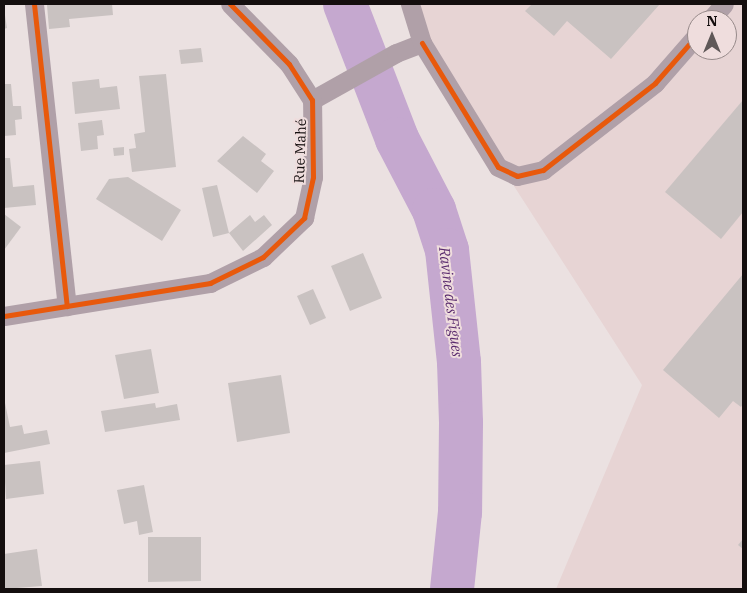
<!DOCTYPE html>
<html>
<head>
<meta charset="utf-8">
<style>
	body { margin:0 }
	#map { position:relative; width:747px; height:593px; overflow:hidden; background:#ebe1e1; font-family:"IBM Plex Serif",serif }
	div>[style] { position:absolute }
	.built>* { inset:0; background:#e7d4d4 }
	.river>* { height:44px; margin:-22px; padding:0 22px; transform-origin:22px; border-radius:22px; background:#c5a8cf }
	.building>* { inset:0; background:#c9c2c1 }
	.street>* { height:19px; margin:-9.5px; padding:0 9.5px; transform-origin:9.5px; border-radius:9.5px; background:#b0a0a8 }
	.cycleway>* { height:5px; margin:-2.5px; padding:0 2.5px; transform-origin:2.5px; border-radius:2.5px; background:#e8590c }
	span { translate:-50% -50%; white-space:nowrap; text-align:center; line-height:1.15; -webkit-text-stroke:4px #efdddd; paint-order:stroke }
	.street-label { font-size:14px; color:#140e0e }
	.water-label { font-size:15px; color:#5a2b6e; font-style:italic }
	.frame { position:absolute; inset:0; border:5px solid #140e0e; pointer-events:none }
	.north { position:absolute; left:687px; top:10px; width:50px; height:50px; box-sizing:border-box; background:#efdddd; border:1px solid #978a8a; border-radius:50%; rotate:0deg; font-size:14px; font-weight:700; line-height:20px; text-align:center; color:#140e0e }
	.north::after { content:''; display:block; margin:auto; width:18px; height:22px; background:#5f5858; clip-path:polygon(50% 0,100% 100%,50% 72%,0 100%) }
</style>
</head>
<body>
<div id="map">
	<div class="built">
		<div style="clip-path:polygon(evenodd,410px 4px,743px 4px,743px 589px,556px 589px,642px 385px,422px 43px,410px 4px,697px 20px,727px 20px,727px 50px,697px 50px,697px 20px)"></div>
	</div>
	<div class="river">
		<div style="left:345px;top:4px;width:145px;rotate:68.9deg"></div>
		<div style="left:397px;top:139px;width:80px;rotate:62.5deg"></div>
		<div style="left:434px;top:210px;width:42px;rotate:72deg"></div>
		<div style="left:447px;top:250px;width:113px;rotate:83.9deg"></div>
		<div style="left:459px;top:362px;width:61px;rotate:88.1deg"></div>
		<div style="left:461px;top:423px;width:89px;rotate:90.6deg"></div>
		<div style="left:460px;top:512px;width:77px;rotate:95.9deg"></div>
	</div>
	<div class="building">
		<div style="clip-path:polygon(112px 4px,113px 15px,69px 19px,70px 27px,49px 29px,47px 5px)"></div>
		<div style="clip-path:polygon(532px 4px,660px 4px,611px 59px,567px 21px,554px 36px,525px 11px)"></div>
		<div style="clip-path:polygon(4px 9px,7px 28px,4px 29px)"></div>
		<div style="clip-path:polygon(201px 48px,203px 62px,181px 64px,179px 50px)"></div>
		<div style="clip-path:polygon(166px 74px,176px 167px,132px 172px,129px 149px,136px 148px,134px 134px,145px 132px,139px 76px)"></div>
		<div style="clip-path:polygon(99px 79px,100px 88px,117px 86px,120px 109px,75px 114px,72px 82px)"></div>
		<div style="clip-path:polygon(4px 84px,11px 84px,13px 106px,21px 106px,22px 119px,15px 120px,16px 135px,4px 136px)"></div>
		<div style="clip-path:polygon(743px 100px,743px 212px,721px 239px,665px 192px)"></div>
		<div style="clip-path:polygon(102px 120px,104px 135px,97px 136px,98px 149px,81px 151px,78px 123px)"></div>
		<div style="clip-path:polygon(243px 136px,266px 154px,261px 161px,274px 171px,257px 193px,217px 161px)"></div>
		<div style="clip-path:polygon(124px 147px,124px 155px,114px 156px,113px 148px)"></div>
		<div style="clip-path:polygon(4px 158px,10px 158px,13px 187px,34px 185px,36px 205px,4px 208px)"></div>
		<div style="clip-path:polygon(128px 177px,181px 210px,162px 241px,96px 199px,109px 179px)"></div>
		<div style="clip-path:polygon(217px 185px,229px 233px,250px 215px,255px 222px,264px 215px,272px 225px,243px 251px,229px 233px,213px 237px,202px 188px)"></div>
		<div style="clip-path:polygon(4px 214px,21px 227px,4px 250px)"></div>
		<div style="clip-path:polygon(363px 253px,382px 298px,350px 311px,331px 266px)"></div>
		<div style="clip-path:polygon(743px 274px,743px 404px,741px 407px,733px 401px,719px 418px,663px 370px)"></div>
		<div style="clip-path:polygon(313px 289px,326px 318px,310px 325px,297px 296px)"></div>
		<div style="clip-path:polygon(151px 349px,159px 393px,124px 399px,115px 355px)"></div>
		<div style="clip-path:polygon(281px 375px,290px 433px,237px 442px,228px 383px)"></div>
		<div style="clip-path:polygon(4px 398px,10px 427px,22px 425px,24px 434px,47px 430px,50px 444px,4px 453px)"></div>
		<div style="clip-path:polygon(155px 403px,156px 408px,177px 404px,180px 420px,105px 432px,101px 411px)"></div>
		<div style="clip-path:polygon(40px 461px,44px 494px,6px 499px,4px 465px)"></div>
		<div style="clip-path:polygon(144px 485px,153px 532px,139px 535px,137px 521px,124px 524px,117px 490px)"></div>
		<div style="clip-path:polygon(148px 537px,201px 537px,201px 581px,148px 582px)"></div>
		<div style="clip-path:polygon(743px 539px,743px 549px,738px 545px)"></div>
		<div style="clip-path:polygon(37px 549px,42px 586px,4px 589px,4px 554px)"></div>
	</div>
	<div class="street">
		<div style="left:34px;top:4px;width:304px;rotate:83.8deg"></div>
		<div style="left:710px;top:20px;width:21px;rotate:-49deg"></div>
		<div style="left:422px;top:43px;width:145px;rotate:58.5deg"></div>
		<div style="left:498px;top:167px;width:21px;rotate:25deg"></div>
		<div style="left:517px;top:176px;width:27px;rotate:-13deg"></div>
		<div style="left:543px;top:170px;width:142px;rotate:-37.8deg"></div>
		<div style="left:655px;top:83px;width:64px;rotate:-48.8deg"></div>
		<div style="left:312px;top:100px;width:96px;rotate:-29.2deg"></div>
		<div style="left:396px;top:53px;width:28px;rotate:-21deg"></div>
		<div style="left:422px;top:43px;width:41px;rotate:-107.1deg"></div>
		<div style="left:4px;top:316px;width:209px;rotate:-9.1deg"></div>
		<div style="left:210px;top:283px;width:59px;rotate:-26.1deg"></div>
		<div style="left:263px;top:257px;width:57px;rotate:-43.6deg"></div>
		<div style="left:304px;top:218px;width:42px;rotate:-77.6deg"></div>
		<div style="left:313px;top:177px;width:77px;rotate:-90.7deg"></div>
		<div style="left:312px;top:100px;width:43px;rotate:-122.6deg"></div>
		<div style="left:289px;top:64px;width:84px;rotate:-134.5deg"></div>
	</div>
	<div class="cycleway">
		<div style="left:34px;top:4px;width:304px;rotate:83.8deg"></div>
		<div style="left:422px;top:43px;width:145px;rotate:58.5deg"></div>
		<div style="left:498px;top:167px;width:21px;rotate:25deg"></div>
		<div style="left:517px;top:176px;width:27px;rotate:-13deg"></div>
		<div style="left:543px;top:170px;width:142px;rotate:-37.8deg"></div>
		<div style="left:655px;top:83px;width:64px;rotate:-48.8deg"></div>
		<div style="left:4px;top:316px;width:209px;rotate:-9.1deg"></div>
		<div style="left:210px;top:283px;width:59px;rotate:-26.1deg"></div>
		<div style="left:263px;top:257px;width:57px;rotate:-43.6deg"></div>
		<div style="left:304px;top:218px;width:42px;rotate:-77.6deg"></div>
		<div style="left:313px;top:177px;width:77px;rotate:-90.7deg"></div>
		<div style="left:312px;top:100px;width:43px;rotate:-122.6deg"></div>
		<div style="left:289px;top:64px;width:84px;rotate:-134.5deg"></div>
	</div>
	<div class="street-label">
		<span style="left:300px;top:151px;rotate:-88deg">Rue Mahé</span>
	</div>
	<div class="water-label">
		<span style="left:451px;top:302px;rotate:83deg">Ravine des Figues</span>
	</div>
	<div class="frame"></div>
	<div class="north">N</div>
</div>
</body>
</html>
